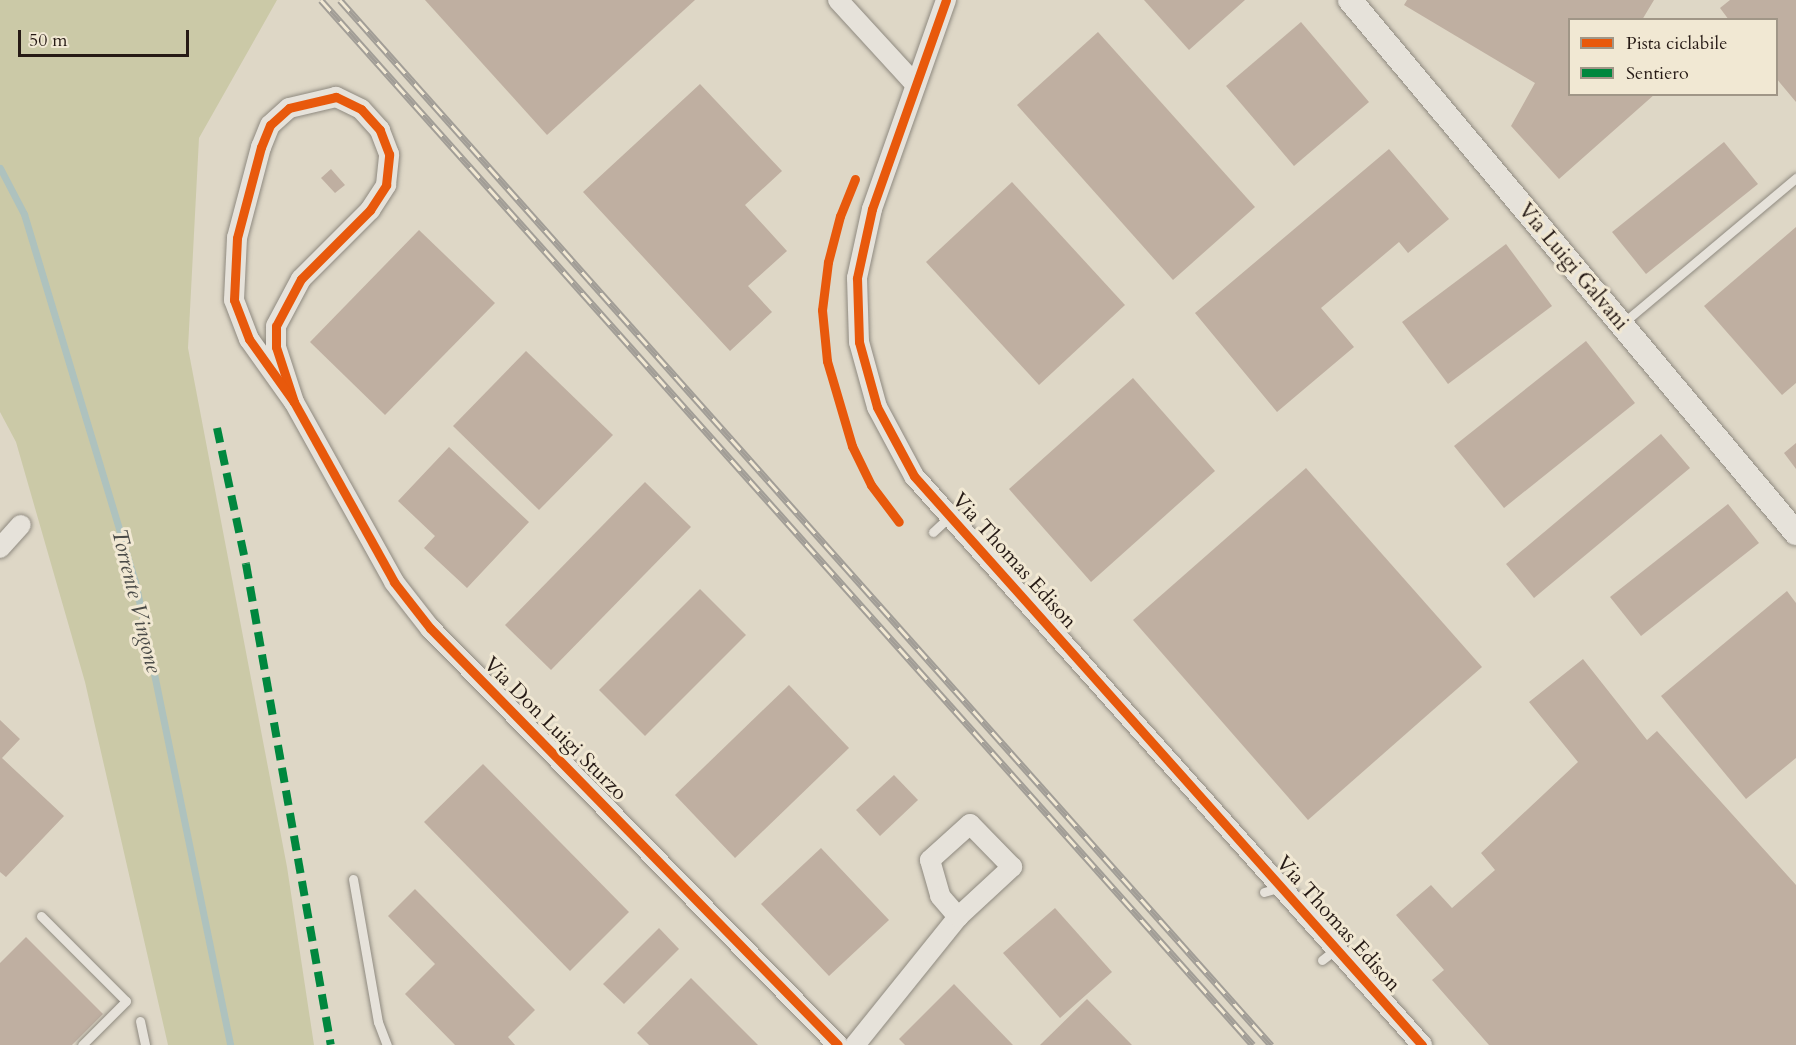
<!DOCTYPE html>
<html>
<head>
<meta charset="utf-8">
<style>
	body { margin:0 }
	#map { position:relative; width:1796px; height:1045px; overflow:hidden; background:#ded7c6; font-family:Cardo,serif }
	div>[style] { position:absolute }
	.green>* { inset:0; background:#cbc9a7 }
	.stream>* { height:7px; margin:-3.5px; padding:0 3.5px; transform-origin:3.5px; border-radius:3.5px; background:#aec2be }
	.building>* { inset:0; background:#bfafa1 }
	.roads { filter:drop-shadow(0 0 2px #8f8a80) drop-shadow(0 0 2px #8f8a80) }
	.service>* { height:9px; margin:-4.5px; padding:0 4.5px; transform-origin:4.5px; border-radius:4.5px; background:#e6e2da }
	.minor>* { height:20px; margin:-10px; padding:0 10px; transform-origin:10px; border-radius:10px; background:#e6e2da }
	.tertiary>* { height:24px; margin:-12px; padding:0 12px; transform-origin:12px; border-radius:12px; background:#e6e2da }
	.rail>* { height:7px; margin-top:-3.5px; transform-origin:0; background:repeating-linear-gradient(90deg,#f1e8d3 0 14px,#a29e97 0 28px); box-sizing:border-box; border-block:2px solid #a29e97 }
	.quiet>* { height:8px; margin-top:-4px; transform-origin:0; background:repeating-linear-gradient(90deg,#00873e 0 15px,transparent 0 23px) }
	.cycleway>* { height:9px; margin:-4.5px; padding:0 4.5px; transform-origin:4.5px; border-radius:4.5px; background:#e8590c }
	span { translate:-50% -50%; white-space:nowrap; text-align:center; line-height:1.15; -webkit-text-stroke:6px #f1e8d3; paint-order:stroke }
	.street-label { font-size:21px; color:#261a15 }
	.water-label { font-size:22px; color:#494a47; font-style:italic }
	.legend { position:absolute; left:1568px; top:18px; width:210px; height:78px; box-sizing:border-box; background:#f1e8d3; border:2px solid #a09687; margin:0; padding:8px 10px; list-style:none; font-size:18px; color:#261a15 }
	.legend li { display:flex; align-items:center; gap:12px; height:30px }
	.legend b { width:30px; border:2px solid #a09687 }
	.scale { position:absolute; left:18px; top:30px; width:171px; height:27px; box-sizing:border-box; border:3px solid #261a15; border-top:0; padding-left:8px; font-size:18px; line-height:21px; white-space:nowrap; color:#261a15; -webkit-text-stroke:4px #f1e8d3; paint-order:stroke }
</style>
</head>
<body>
<div id="map">
	<div class="green">
		<div style="clip-path:polygon(0 0,277px 0,199px 138px,188px 348px,287px 867px,314px 1045px,168px 1045px,85px 682px,16px 442px,0 412px)"></div>
	</div>
	<div class="stream">
		<div style="left:0;top:168px;width:52px;rotate:62.4deg"></div>
		<div style="left:24px;top:214px;width:383px;rotate:73.2deg"></div>
		<div style="left:135px;top:581px;width:474px;rotate:78.4deg"></div>
	</div>
	<div class="building">
		<div style="clip-path:polygon(425px 0,695px 0,547px 135px)"></div>
		<div style="clip-path:polygon(1144px 0,1245px 0,1189px 50px)"></div>
		<div style="clip-path:polygon(1407px 0,1654px 0,1642px 20px,1570px 20px,1570px 94px,1655px 94px,1559px 179px,1511px 126px,1535px 83px,1404px 5px)"></div>
		<div style="clip-path:polygon(1730px 0,1796px 0,1796px 102px,1776px 78px,1776px 20px,1729px 20px,1720px 8px)"></div>
		<div style="clip-path:polygon(1301px 22px,1369px 102px,1294px 166px,1226px 86px)"></div>
		<div style="clip-path:polygon(1098px 32px,1255px 207px,1173px 280px,1017px 105px)"></div>
		<div style="clip-path:polygon(700px 84px,782px 171px,745px 205px,787px 251px,748px 286px,772px 312px,730px 351px,583px 192px)"></div>
		<div style="clip-path:polygon(1724px 142px,1758px 184px,1646px 274px,1612px 232px)"></div>
		<div style="clip-path:polygon(1389px 149px,1449px 219px,1408px 253px,1399px 242px,1321px 308px,1354px 347px,1277px 412px,1195px 313px)"></div>
		<div style="clip-path:polygon(331px 169px,345px 185px,335px 193px,321px 178px)"></div>
		<div style="clip-path:polygon(1012px 182px,1125px 305px,1039px 385px,926px 262px)"></div>
		<div style="clip-path:polygon(1796px 227px,1796px 383px,1782px 395px,1704px 306px)"></div>
		<div style="clip-path:polygon(419px 230px,495px 303px,385px 415px,310px 342px)"></div>
		<div style="clip-path:polygon(1506px 244px,1552px 306px,1448px 384px,1402px 322px)"></div>
		<div style="clip-path:polygon(1586px 341px,1635px 403px,1504px 508px,1454px 446px)"></div>
		<div style="clip-path:polygon(526px 351px,613px 435px,539px 510px,453px 426px)"></div>
		<div style="clip-path:polygon(1133px 378px,1215px 471px,1091px 582px,1009px 489px)"></div>
		<div style="clip-path:polygon(1661px 434px,1690px 468px,1534px 598px,1506px 564px)"></div>
		<div style="clip-path:polygon(1796px 443px,1796px 469px,1784px 453px)"></div>
		<div style="clip-path:polygon(449px 447px,529px 522px,467px 588px,424px 548px,435px 536px,398px 501px)"></div>
		<div style="clip-path:polygon(1306px 468px,1482px 667px,1308px 820px,1133px 620px)"></div>
		<div style="clip-path:polygon(645px 482px,691px 527px,551px 670px,505px 625px)"></div>
		<div style="clip-path:polygon(1728px 504px,1759px 543px,1641px 636px,1610px 597px)"></div>
		<div style="clip-path:polygon(700px 589px,746px 635px,645px 736px,599px 690px)"></div>
		<div style="clip-path:polygon(1787px 591px,1796px 603px,1796px 758px,1746px 799px,1661px 696px)"></div>
		<div style="clip-path:polygon(1583px 659px,1647px 740px,1657px 731px,1796px 885px,1796px 1045px,1489px 1045px,1432px 980px,1444px 970px,1396px 915px,1431px 885px,1452px 908px,1495px 870px,1481px 853px,1578px 762px,1529px 702px)"></div>
		<div style="clip-path:polygon(789px 685px,849px 748px,735px 858px,675px 795px)"></div>
		<div style="clip-path:polygon(0 720px,20px 739px,2px 758px,64px 816px,6px 877px,0 872px)"></div>
		<div style="clip-path:polygon(483px 764px,629px 912px,570px 971px,424px 822px)"></div>
		<div style="clip-path:polygon(894px 775px,918px 800px,880px 836px,856px 810px)"></div>
		<div style="clip-path:polygon(821px 848px,889px 920px,829px 976px,761px 904px)"></div>
		<div style="clip-path:polygon(415px 889px,535px 1010px,508px 1037px,515px 1045px,455px 1045px,405px 994px,435px 964px,388px 916px)"></div>
		<div style="clip-path:polygon(1055px 908px,1112px 972px,1060px 1018px,1003px 953px)"></div>
		<div style="clip-path:polygon(659px 928px,679px 949px,624px 1004px,603px 984px)"></div>
		<div style="clip-path:polygon(26px 937px,103px 1014px,72px 1045px,0 1045px,0 963px)"></div>
		<div style="clip-path:polygon(691px 978px,758px 1045px,649px 1045px,637px 1033px)"></div>
		<div style="clip-path:polygon(954px 984px,1013px 1045px,905px 1045px,899px 1039px)"></div>
		<div style="clip-path:polygon(1087px 999px,1132px 1045px,1040px 1045px)"></div>
	</div>
	<div class="roads">
		<div class="service">
			<div style="left:1623px;top:323px;width:226px;rotate:-40deg"></div>
			<div style="left:933px;top:532px;width:23px;rotate:-43deg"></div>
			<div style="left:353px;top:879px;width:145px;rotate:80.1deg"></div>
			<div style="left:378px;top:1022px;width:25px;rotate:69deg"></div>
			<div style="left:1264px;top:892px;width:18px;rotate:-16deg"></div>
			<div style="left:41px;top:916px;width:120px;rotate:45deg"></div>
			<div style="left:126px;top:1001px;width:62px;rotate:135deg"></div>
			<div style="left:1322px;top:960px;width:18px;rotate:-38deg"></div>
			<div style="left:140px;top:1021px;width:25px;rotate:78deg"></div>
		</div>
		<div class="minor">
			<div style="left:838px;top:0;width:115px;rotate:47.5deg"></div>
			<div style="left:946px;top:0;width:222px;rotate:109.5deg"></div>
			<div style="left:872px;top:209px;width:71px;rotate:102.3deg"></div>
			<div style="left:857px;top:278px;width:64px;rotate:88.2deg"></div>
			<div style="left:859px;top:342px;width:67px;rotate:74.5deg"></div>
			<div style="left:877px;top:407px;width:78px;rotate:61.8deg"></div>
			<div style="left:914px;top:476px;width:763px;rotate:48.24deg"></div>
			<div style="left:294px;top:402px;width:58px;rotate:-108.1deg"></div>
			<div style="left:276px;top:347px;width:21px;rotate:-90deg"></div>
			<div style="left:276px;top:326px;width:53px;rotate:-62deg"></div>
			<div style="left:301px;top:279px;width:98px;rotate:-45deg"></div>
			<div style="left:370px;top:210px;width:30px;rotate:-57deg"></div>
			<div style="left:386px;top:185px;width:31px;rotate:-84deg"></div>
			<div style="left:389px;top:154px;width:26px;rotate:-111deg"></div>
			<div style="left:380px;top:130px;width:28px;rotate:-132deg"></div>
			<div style="left:361px;top:109px;width:28px;rotate:-154deg"></div>
			<div style="left:336px;top:97px;width:48px;rotate:166.8deg"></div>
			<div style="left:289px;top:108px;width:25px;rotate:138deg"></div>
			<div style="left:270px;top:125px;width:24px;rotate:112deg"></div>
			<div style="left:261px;top:147px;width:94px;rotate:104.8deg"></div>
			<div style="left:237px;top:238px;width:62px;rotate:92.8deg"></div>
			<div style="left:234px;top:300px;width:42px;rotate:69deg"></div>
			<div style="left:249px;top:339px;width:77px;rotate:54.5deg"></div>
			<div style="left:294px;top:402px;width:206px;rotate:60.9deg"></div>
			<div style="left:394px;top:582px;width:58px;rotate:52deg"></div>
			<div style="left:430px;top:628px;width:583px;rotate:45.63deg"></div>
			<div style="left:0;top:548px;width:31px;rotate:-48deg"></div>
			<div style="left:855px;top:1045px;width:164px;rotate:-51.2deg"></div>
			<div style="left:958px;top:917px;width:74px;rotate:-42.8deg"></div>
			<div style="left:1012px;top:867px;width:60px;rotate:-134.3deg"></div>
			<div style="left:970px;top:824px;width:54px;rotate:138deg"></div>
			<div style="left:930px;top:860px;width:37px;rotate:74deg"></div>
			<div style="left:940px;top:896px;width:28px;rotate:49deg"></div>
		</div>
		<div class="tertiary">
			<div style="left:1350px;top:0;width:695px;rotate:50.08deg"></div>
		</div>
	</div>
	<div class="rail">
		<div style="left:321px;top:0;width:1400px;rotate:48.27deg"></div>
		<div style="left:340px;top:0;width:1400px;rotate:48.3deg"></div>
	</div>
	<div class="quiet">
		<div style="left:217px;top:428px;width:139px;rotate:78deg"></div>
		<div style="left:246px;top:564px;width:488px;rotate:80deg"></div>
	</div>
	<div class="cycleway">
		<div style="left:946px;top:0;width:222px;rotate:109.5deg"></div>
		<div style="left:872px;top:209px;width:71px;rotate:102.3deg"></div>
		<div style="left:857px;top:278px;width:64px;rotate:88.2deg"></div>
		<div style="left:859px;top:342px;width:67px;rotate:74.5deg"></div>
		<div style="left:877px;top:407px;width:78px;rotate:61.8deg"></div>
		<div style="left:914px;top:476px;width:763px;rotate:48.24deg"></div>
		<div style="left:855px;top:179px;width:40px;rotate:112deg"></div>
		<div style="left:840px;top:216px;width:48px;rotate:104.6deg"></div>
		<div style="left:828px;top:262px;width:48px;rotate:97.1deg"></div>
		<div style="left:822px;top:310px;width:51px;rotate:84.4deg"></div>
		<div style="left:827px;top:361px;width:89px;rotate:73.6deg"></div>
		<div style="left:852px;top:446px;width:43px;rotate:64deg"></div>
		<div style="left:871px;top:485px;width:46px;rotate:52.9deg"></div>
		<div style="left:294px;top:402px;width:58px;rotate:-108.1deg"></div>
		<div style="left:276px;top:347px;width:21px;rotate:-90deg"></div>
		<div style="left:276px;top:326px;width:53px;rotate:-62deg"></div>
		<div style="left:301px;top:279px;width:98px;rotate:-45deg"></div>
		<div style="left:370px;top:210px;width:30px;rotate:-57deg"></div>
		<div style="left:386px;top:185px;width:31px;rotate:-84deg"></div>
		<div style="left:389px;top:154px;width:26px;rotate:-111deg"></div>
		<div style="left:380px;top:130px;width:28px;rotate:-132deg"></div>
		<div style="left:361px;top:109px;width:28px;rotate:-154deg"></div>
		<div style="left:336px;top:97px;width:48px;rotate:166.8deg"></div>
		<div style="left:289px;top:108px;width:25px;rotate:138deg"></div>
		<div style="left:270px;top:125px;width:24px;rotate:112deg"></div>
		<div style="left:261px;top:147px;width:94px;rotate:104.8deg"></div>
		<div style="left:237px;top:238px;width:62px;rotate:92.8deg"></div>
		<div style="left:234px;top:300px;width:42px;rotate:69deg"></div>
		<div style="left:249px;top:339px;width:77px;rotate:54.5deg"></div>
		<div style="left:294px;top:402px;width:206px;rotate:60.9deg"></div>
		<div style="left:394px;top:582px;width:58px;rotate:52deg"></div>
		<div style="left:430px;top:628px;width:583px;rotate:45.63deg"></div>
	</div>
	<div class="street-label">
		<span style="left:1573px;top:267px;rotate:50deg">Via Luigi Galvani</span>
		<span style="left:1014px;top:561px;rotate:48deg">Via Thomas Edison</span>
		<span style="left:555px;top:729px;rotate:45deg">Via Don Luigi Sturzo</span>
		<span style="left:1338px;top:924px;rotate:48deg">Via Thomas Edison</span>
	</div>
	<div class="water-label">
		<span style="left:136px;top:601px;rotate:76deg">Torrente Vingone</span>
	</div>
	<ul class="legend">
	<li><b style="height:8px;background:#e8590c"></b>Pista ciclabile</li>
	<li><b style="height:8px;background:#00873e"></b>Sentiero</li>
	</ul>
	<div class="scale">50 m</div>
</div>
</body>
</html>
